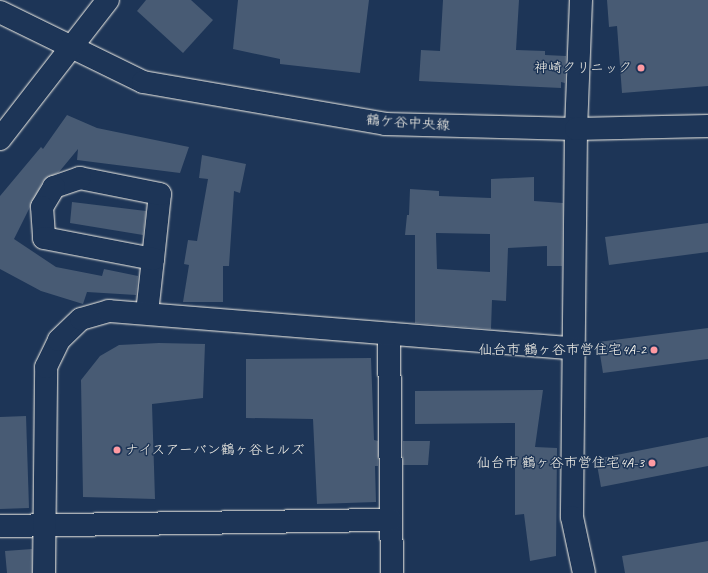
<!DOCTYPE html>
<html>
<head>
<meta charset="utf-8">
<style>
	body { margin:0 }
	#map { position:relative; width:708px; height:573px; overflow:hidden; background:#1d3557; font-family:Caveat,"Klee One",sans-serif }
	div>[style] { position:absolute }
	.building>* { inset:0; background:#485b74 }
	.roads { filter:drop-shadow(0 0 1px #f4f1e8) drop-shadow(0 0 1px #f4f1e8) }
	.minor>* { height:22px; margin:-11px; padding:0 11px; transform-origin:11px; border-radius:11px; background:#1d3557 }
	.dots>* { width:11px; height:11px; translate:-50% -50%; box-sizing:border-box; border:2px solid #1d3557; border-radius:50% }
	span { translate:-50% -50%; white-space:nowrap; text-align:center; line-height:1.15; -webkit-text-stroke:3px #1d3557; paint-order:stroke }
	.poi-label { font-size:14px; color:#f4f1e8 }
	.right { translate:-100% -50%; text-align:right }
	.left { translate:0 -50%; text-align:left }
	.street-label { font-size:14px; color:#f4f1e8 }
</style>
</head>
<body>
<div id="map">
	<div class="building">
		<div style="clip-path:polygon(146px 0,191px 0,213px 20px,183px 53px,137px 11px)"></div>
		<div style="clip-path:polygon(238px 0,369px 0,360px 73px,280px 64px,280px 59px,233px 49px)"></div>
		<div style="clip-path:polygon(443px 0,519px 0,516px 50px,545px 51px,545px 55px,566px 56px,565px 83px,561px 82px,561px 88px,419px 81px,421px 50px,440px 51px)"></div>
		<div style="clip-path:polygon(607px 0,708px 0,708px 86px,622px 93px,617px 26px,609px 27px)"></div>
		<div style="clip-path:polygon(67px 115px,97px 128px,189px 147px,180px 173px,77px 160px,78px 149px,59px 172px,43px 181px,14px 239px,56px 267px,102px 276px,104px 269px,138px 276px,136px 295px,87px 292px,83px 304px,41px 291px,0 269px,0 196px,41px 147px,43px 149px)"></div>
		<div style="clip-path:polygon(202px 155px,246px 164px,240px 193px,234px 191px,229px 266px,223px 266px,223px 302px,183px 302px,189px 265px,184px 264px,188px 240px,197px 241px,208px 179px,199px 178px)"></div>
		<div style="clip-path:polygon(evenodd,534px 177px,534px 201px,563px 203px,562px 266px,547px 266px,547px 246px,508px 248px,506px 301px,492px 300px,491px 329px,415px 323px,415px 235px,405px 235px,407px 215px,409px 215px,410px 189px,439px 191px,439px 196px,491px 198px,491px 179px,534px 177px,436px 233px,490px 234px,490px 272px,437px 269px,436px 233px)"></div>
		<div style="clip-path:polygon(72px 202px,146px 211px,143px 235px,70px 223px)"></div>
		<div style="clip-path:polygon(708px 223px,708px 252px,609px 265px,605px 237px)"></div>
		<div style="clip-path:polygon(708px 328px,708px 359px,603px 373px,598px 342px)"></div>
		<div style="clip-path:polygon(159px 343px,205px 344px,203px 398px,152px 404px,155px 499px,83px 497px,81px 380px,100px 356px,119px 345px)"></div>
		<div style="clip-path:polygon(371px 358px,374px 440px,378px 441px,378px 466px,375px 466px,376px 502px,317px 504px,313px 419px,246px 418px,246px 359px)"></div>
		<div style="clip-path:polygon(543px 390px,535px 447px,557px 448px,556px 556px,530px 561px,524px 514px,515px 515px,515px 423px,415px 424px,415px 391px)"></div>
		<div style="clip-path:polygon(26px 416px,29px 508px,0 509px,0 417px)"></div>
		<div style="clip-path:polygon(708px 437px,708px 466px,601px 487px,596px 459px)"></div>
		<div style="clip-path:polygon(403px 441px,430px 441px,428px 465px,403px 465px)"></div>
		<div style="clip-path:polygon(708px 541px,708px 573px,625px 573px,622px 556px)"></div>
		<div style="clip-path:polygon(32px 549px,32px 573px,7px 573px,5px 551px)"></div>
	</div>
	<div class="roads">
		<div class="minor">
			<div style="left:581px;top:0;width:129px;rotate:92.2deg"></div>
			<div style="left:576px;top:129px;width:388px;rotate:90.6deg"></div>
			<div style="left:572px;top:517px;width:57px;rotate:77.9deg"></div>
			<div style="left:0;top:12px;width:159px;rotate:26.1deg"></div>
			<div style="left:143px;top:82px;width:246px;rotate:9.8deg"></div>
			<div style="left:385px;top:124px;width:191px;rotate:1.5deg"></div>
			<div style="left:576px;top:129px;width:132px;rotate:-1.3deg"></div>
			<div style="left:0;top:139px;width:176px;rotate:-52.2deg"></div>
			<div style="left:147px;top:313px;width:54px;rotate:-83.7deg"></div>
			<div style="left:153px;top:259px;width:65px;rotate:-83.9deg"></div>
			<div style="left:160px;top:194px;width:82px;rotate:-168.7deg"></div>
			<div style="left:80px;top:178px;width:28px;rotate:161deg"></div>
			<div style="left:54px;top:187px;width:23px;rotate:121deg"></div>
			<div style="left:42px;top:207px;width:31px;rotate:86deg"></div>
			<div style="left:44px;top:238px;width:111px;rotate:10.9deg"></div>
			<div style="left:389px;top:334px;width:239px;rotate:89.3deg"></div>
			<div style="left:0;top:526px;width:391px;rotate:-0.9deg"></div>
			<div style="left:44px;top:573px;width:206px;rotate:-89.4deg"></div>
			<div style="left:46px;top:367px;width:30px;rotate:-64deg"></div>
			<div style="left:59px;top:340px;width:30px;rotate:-44deg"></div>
			<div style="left:81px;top:319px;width:29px;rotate:-16deg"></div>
			<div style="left:109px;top:311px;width:465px;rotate:4.6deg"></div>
		</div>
	</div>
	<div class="dots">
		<div style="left:641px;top:68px;background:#ff9aa2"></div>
		<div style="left:654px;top:350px;background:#ff9aa2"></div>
		<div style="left:117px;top:450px;background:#ff9aa2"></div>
		<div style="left:652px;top:463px;background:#ff9aa2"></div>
	</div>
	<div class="poi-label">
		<span class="right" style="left:632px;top:68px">神崎クリニック</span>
		<span class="right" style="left:646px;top:350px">仙台市 鶴ヶ谷市営住宅4A-2</span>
		<span class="left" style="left:125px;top:450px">ナイスアーバン鶴ヶ谷ヒルズ</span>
		<span class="right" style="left:644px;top:463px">仙台市 鶴ヶ谷市営住宅4A-3</span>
	</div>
	<div class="street-label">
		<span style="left:408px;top:123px;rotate:4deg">鶴ケ谷中央線</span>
	</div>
</div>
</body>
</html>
